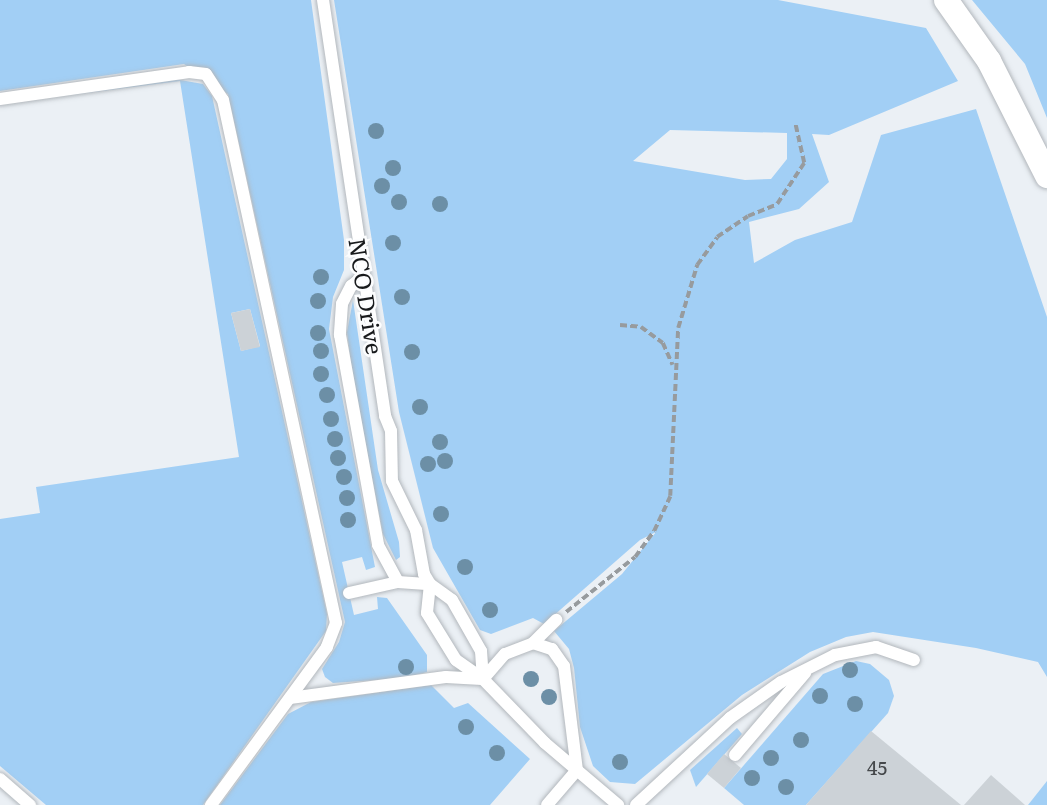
<!DOCTYPE html>
<html>
<head>
<meta charset="utf-8">
<style>
	body { margin:0 }
	#map { position:relative; width:1047px; height:805px; overflow:hidden; background:#ebf0f5; font-family:Literata,serif }
	div>[style] { position:absolute }
	.green>* { inset:0; background:#a2cff5 }
	.building>* { inset:0; background:#ccd2d7 }
	.path>* { height:3.5px; margin-top:-1.75px; transform-origin:0; background:repeating-linear-gradient(90deg,#979b9e 0 7px,transparent 0 10.5px) }
	.roads { filter:drop-shadow(0 0 2px #b2b7bc) drop-shadow(0 0 2px #b2b7bc) }
	.lane>* { height:12px; margin:-6px; padding:0 6px; transform-origin:6px; border-radius:6px; background:#fff }
	.street>* { height:24px; margin:-12px; padding:0 12px; transform-origin:12px; border-radius:12px; background:#fff }
	.trees>* { width:16px; height:16px; margin:-8px; border-radius:50%; background:#6c8fa6 }
	span { translate:-50% -50%; white-space:nowrap; text-align:center; line-height:1.15; -webkit-text-stroke:5px #fcfdfe; paint-order:stroke }
	.number-label { font-size:19px; color:#45484b }
	.number-label span { -webkit-text-stroke-width:0 }
	.street-label { font-size:23px; color:#181a1c }
</style>
</head>
<body>
<div id="map">
	<div class="green">
		<div style="clip-path:polygon(0 0,311px 0,344px 240px,344px 270px,333px 297px,329px 329px,375px 567px,366px 570px,362px 557px,342px 562px,354px 615px,378px 609px,377px 597px,387px 598px,427px 655px,427px 672px,404px 678px,333px 683px,325px 677px,322px 669px,339px 642px,345px 622px,228px 94px,184px 64px,0 91px)"></div>
		<div style="clip-path:polygon(evenodd,334px 0,778px 0,926px 28px,958px 81px,829px 135px,812px 134px,829px 182px,799px 209px,749px 222px,754px 263px,795px 240px,852px 222px,881px 135px,976px 109px,1047px 317px,1047px 677px,1038px 662px,976px 648px,873px 632px,846px 637px,810px 652px,742px 695px,635px 784px,610px 782px,593px 766px,580px 727px,574px 668px,569px 649px,554px 631px,622px 574px,656px 532px,640px 540px,544px 624px,533px 618px,491px 634px,480px 630px,433px 548px,399px 412px,334px 0,670px 130px,787px 133px,787px 159px,771px 179px,745px 180px,633px 161px,670px 130px)"></div>
		<div style="clip-path:polygon(972px 0,1047px 0,1047px 118px,1025px 64px)"></div>
		<div style="clip-path:polygon(evenodd,169px 78px,203px 84px,212px 96px,327px 614px,326px 631px,203px 805px,46px 805px,0 766px,0 519px,40px 513px,36px 487px,239px 457px,180px 81px,0 104px,169px 78px,250px 309px,260px 346px,241px 351px,231px 313px,250px 309px)"></div>
		<div style="clip-path:polygon(353px 300px,378px 470px,399px 542px,400px 557px,396px 560px,383px 534px,353px 379px,347px 332px)"></div>
		<div style="clip-path:polygon(856px 661px,870px 664px,889px 680px,894px 696px,888px 713px,806px 805px,744px 805px,724px 788px,823px 674px)"></div>
		<div style="clip-path:polygon(431px 685px,454px 708px,468px 703px,530px 759px,490px 805px,220px 805px,288px 714px,311px 702px)"></div>
		<div style="clip-path:polygon(737px 728px,742px 734px,696px 787px,690px 770px)"></div>
		<div style="clip-path:polygon(1047px 781px,1047px 805px,1028px 805px)"></div>
	</div>
	<div class="building">
		<div style="clip-path:polygon(250px 309px,260px 347px,241px 351px,231px 313px)"></div>
		<div style="clip-path:polygon(871px 731px,961px 805px,806px 805px)"></div>
		<div style="clip-path:polygon(724px 754px,741px 768px,724px 788px,707px 774px)"></div>
		<div style="clip-path:polygon(991px 775px,1025px 805px,964px 805px)"></div>
	</div>
	<div class="path">
		<div style="left:620px;top:325px;width:21px;rotate:5deg"></div>
		<div style="left:641px;top:327px;width:27px;rotate:36deg"></div>
		<div style="left:663px;top:343px;width:24px;rotate:66deg"></div>
		<div style="left:566px;top:612px;width:88px;rotate:-38.6deg"></div>
		<div style="left:635px;top:557px;width:32px;rotate:-54deg"></div>
		<div style="left:654px;top:531px;width:38px;rotate:-65deg"></div>
		<div style="left:670px;top:496px;width:168px;rotate:-87.3deg"></div>
		<div style="left:678px;top:328px;width:66px;rotate:-73.2deg"></div>
		<div style="left:697px;top:265px;width:34px;rotate:-54deg"></div>
		<div style="left:717px;top:237px;width:37px;rotate:-34deg"></div>
		<div style="left:748px;top:216px;width:31px;rotate:-22deg"></div>
		<div style="left:777px;top:204px;width:49px;rotate:-56.6deg"></div>
		<div style="left:804px;top:163px;width:41px;rotate:-102.7deg"></div>
	</div>
	<div class="roads">
		<div class="lane">
			<div style="left:323px;top:0;width:421px;rotate:81.5deg"></div>
			<div style="left:385px;top:416px;width:16px;rotate:68deg"></div>
			<div style="left:391px;top:431px;width:50px;rotate:88.9deg"></div>
			<div style="left:392px;top:481px;width:55px;rotate:63.9deg"></div>
			<div style="left:416px;top:530px;width:45px;rotate:79.7deg"></div>
			<div style="left:424px;top:574px;width:12px;rotate:59deg"></div>
			<div style="left:430px;top:584px;width:27px;rotate:36deg"></div>
			<div style="left:452px;top:600px;width:59px;rotate:60.4deg"></div>
			<div style="left:481px;top:651px;width:28px;rotate:86deg"></div>
			<div style="left:0;top:99px;width:191px;rotate:-8.1deg"></div>
			<div style="left:189px;top:72px;width:17px;rotate:7deg"></div>
			<div style="left:206px;top:74px;width:31px;rotate:57deg"></div>
			<div style="left:223px;top:100px;width:535px;rotate:77.81deg"></div>
			<div style="left:336px;top:623px;width:26px;rotate:111deg"></div>
			<div style="left:327px;top:647px;width:196px;rotate:126.3deg"></div>
			<div style="left:364px;top:276px;width:16px;rotate:142deg"></div>
			<div style="left:351px;top:286px;width:20px;rotate:117deg"></div>
			<div style="left:342px;top:304px;width:31px;rotate:94deg"></div>
			<div style="left:340px;top:335px;width:213px;rotate:79.7deg"></div>
			<div style="left:378px;top:545px;width:42px;rotate:61.6deg"></div>
			<div style="left:430px;top:584px;width:29px;rotate:96deg"></div>
			<div style="left:427px;top:613px;width:55px;rotate:58.3deg"></div>
			<div style="left:456px;top:660px;width:33px;rotate:35deg"></div>
			<div style="left:483px;top:679px;width:89px;rotate:45.9deg"></div>
			<div style="left:545px;top:743px;width:96px;rotate:40.3deg"></div>
			<div style="left:349px;top:593px;width:50px;rotate:-12.7deg"></div>
			<div style="left:398px;top:582px;width:32px;rotate:4deg"></div>
			<div style="left:533px;top:643px;width:33px;rotate:-45deg"></div>
			<div style="left:483px;top:679px;width:33px;rotate:-49deg"></div>
			<div style="left:505px;top:654px;width:30px;rotate:-21deg"></div>
			<div style="left:533px;top:643px;width:20px;rotate:18deg"></div>
			<div style="left:552px;top:649px;width:21px;rotate:55deg"></div>
			<div style="left:564px;top:666px;width:105px;rotate:82.9deg"></div>
			<div style="left:577px;top:770px;width:46px;rotate:130.6deg"></div>
			<div style="left:290px;top:698px;width:157px;rotate:-7.7deg"></div>
			<div style="left:446px;top:677px;width:36px;rotate:3deg"></div>
			<div style="left:735px;top:755px;width:108px;rotate:-49.5deg"></div>
			<div style="left:0;top:779px;width:40px;rotate:41deg"></div>
			<div style="left:636px;top:805px;width:128px;rotate:-42.8deg"></div>
			<div style="left:730px;top:718px;width:62px;rotate:-35.2deg"></div>
			<div style="left:781px;top:682px;width:60px;rotate:-26.6deg"></div>
			<div style="left:835px;top:655px;width:42px;rotate:-11deg"></div>
			<div style="left:876px;top:647px;width:40px;rotate:18.9deg"></div>
		</div>
		<div class="street">
			<div style="left:946px;top:0;width:75px;rotate:54.8deg"></div>
			<div style="left:989px;top:61px;width:129px;rotate:63.2deg"></div>
		</div>
	</div>
	<div class="trees">
		<div style="left:376px;top:131px"></div>
		<div style="left:393px;top:168px"></div>
		<div style="left:382px;top:186px"></div>
		<div style="left:399px;top:202px"></div>
		<div style="left:440px;top:204px"></div>
		<div style="left:393px;top:243px"></div>
		<div style="left:321px;top:277px"></div>
		<div style="left:402px;top:297px"></div>
		<div style="left:318px;top:301px"></div>
		<div style="left:318px;top:333px"></div>
		<div style="left:321px;top:351px"></div>
		<div style="left:412px;top:352px"></div>
		<div style="left:321px;top:374px"></div>
		<div style="left:327px;top:395px"></div>
		<div style="left:420px;top:407px"></div>
		<div style="left:331px;top:419px"></div>
		<div style="left:335px;top:439px"></div>
		<div style="left:440px;top:442px"></div>
		<div style="left:338px;top:458px"></div>
		<div style="left:445px;top:461px"></div>
		<div style="left:428px;top:464px"></div>
		<div style="left:344px;top:477px"></div>
		<div style="left:347px;top:498px"></div>
		<div style="left:441px;top:514px"></div>
		<div style="left:348px;top:520px"></div>
		<div style="left:465px;top:567px"></div>
		<div style="left:490px;top:610px"></div>
		<div style="left:406px;top:667px"></div>
		<div style="left:850px;top:670px"></div>
		<div style="left:531px;top:679px"></div>
		<div style="left:820px;top:696px"></div>
		<div style="left:549px;top:697px"></div>
		<div style="left:855px;top:704px"></div>
		<div style="left:466px;top:727px"></div>
		<div style="left:801px;top:740px"></div>
		<div style="left:497px;top:753px"></div>
		<div style="left:771px;top:758px"></div>
		<div style="left:620px;top:762px"></div>
		<div style="left:752px;top:778px"></div>
		<div style="left:786px;top:787px"></div>
	</div>
	<div class="number-label">
		<span style="left:877px;top:768px">45</span>
	</div>
	<div class="street-label">
		<span style="left:367px;top:296px;rotate:81deg">NCO Drive</span>
	</div>
</div>
</body>
</html>
